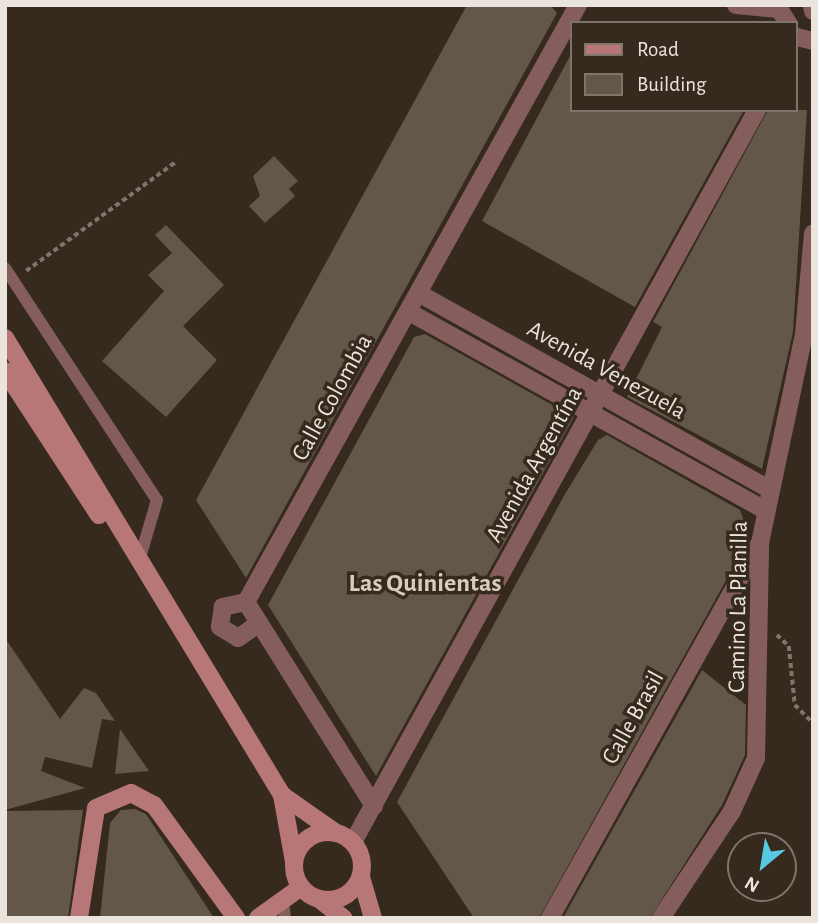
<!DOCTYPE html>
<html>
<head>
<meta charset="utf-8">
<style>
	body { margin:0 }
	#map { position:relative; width:818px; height:923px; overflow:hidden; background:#352a1d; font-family:"Alegreya Sans",sans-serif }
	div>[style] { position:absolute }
	.building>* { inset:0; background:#635749 }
	.path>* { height:3.5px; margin-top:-1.75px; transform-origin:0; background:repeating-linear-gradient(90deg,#7f766b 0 5px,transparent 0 8.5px) }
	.lane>* { height:12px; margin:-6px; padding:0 6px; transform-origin:6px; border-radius:6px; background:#855d5d }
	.street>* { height:18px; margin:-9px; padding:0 9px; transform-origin:9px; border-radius:9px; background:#855d5d }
	.secondary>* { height:18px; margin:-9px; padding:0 9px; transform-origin:9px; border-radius:9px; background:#b77777 }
	.secondary>.ring { margin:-9px; padding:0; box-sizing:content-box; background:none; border:18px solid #b77777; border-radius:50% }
	span { translate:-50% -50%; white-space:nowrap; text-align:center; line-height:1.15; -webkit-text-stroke:7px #352a1d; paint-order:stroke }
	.street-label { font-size:24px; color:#ebe4dc }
	.neighbourhood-label { font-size:26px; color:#daccbc; font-weight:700 }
	.frame { position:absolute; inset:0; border:7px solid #ebe4dc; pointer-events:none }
	.legend { position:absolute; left:570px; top:21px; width:228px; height:91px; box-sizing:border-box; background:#352a1d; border:2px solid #7e7469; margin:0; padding:9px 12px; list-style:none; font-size:21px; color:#ebe4dc }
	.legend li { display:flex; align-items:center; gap:14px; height:35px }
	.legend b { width:35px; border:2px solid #7e7469 }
	.north { position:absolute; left:727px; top:832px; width:70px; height:70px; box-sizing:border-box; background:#352a1d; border:2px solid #7e7469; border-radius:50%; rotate:210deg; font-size:19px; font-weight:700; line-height:28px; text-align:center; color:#ebe4dc }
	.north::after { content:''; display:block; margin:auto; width:24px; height:32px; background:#58c9e3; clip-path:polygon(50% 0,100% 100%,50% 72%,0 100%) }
</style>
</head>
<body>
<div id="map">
	<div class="building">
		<div style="clip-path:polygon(467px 5px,551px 6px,557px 13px,246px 578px,196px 500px)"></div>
		<div style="clip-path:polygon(571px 54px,571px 110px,744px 110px,635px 307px,482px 221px)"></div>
		<div style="clip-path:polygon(768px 110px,807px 110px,793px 332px,762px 469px,627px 397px,662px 327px,653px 322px)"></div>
		<div style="clip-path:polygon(274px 156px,298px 181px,289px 189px,295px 196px,265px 223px,249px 206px,260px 196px,253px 176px)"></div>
		<div style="clip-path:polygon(166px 225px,224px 285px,183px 326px,217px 360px,166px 417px,102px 361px,164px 291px,148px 275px,172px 253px,155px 235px)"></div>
		<div style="clip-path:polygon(425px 334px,574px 417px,376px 776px,268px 605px,414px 337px)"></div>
		<div style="clip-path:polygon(607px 435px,740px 510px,750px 537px,539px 918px,474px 918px,397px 802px,565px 494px,598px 440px)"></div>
		<div style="clip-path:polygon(5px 638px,60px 719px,84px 688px,96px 693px,115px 721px,102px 719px,92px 768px,45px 757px,41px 771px,85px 788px,5px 810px)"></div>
		<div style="clip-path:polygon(702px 670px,746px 705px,745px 755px,722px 805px,650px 918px,563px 918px)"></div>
		<div style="clip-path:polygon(120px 729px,149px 771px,115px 774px)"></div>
		<div style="clip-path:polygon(135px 809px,146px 814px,214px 918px,100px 918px,110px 823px,121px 810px)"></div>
		<div style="clip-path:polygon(83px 810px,68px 918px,5px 918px,5px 811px)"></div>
	</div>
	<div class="path">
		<div style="left:26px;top:271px;width:187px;rotate:-36.1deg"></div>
		<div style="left:777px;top:635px;width:16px;rotate:43deg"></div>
		<div style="left:789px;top:646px;width:59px;rotate:84.2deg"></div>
		<div style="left:795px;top:705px;width:25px;rotate:45deg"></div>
	</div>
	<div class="lane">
		<div style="left:5px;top:268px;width:277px;rotate:56.8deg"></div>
		<div style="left:157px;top:500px;width:64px;rotate:106.4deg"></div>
		<div style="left:283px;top:900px;width:18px;rotate:84deg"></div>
	</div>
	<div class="street">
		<div style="left:736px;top:5px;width:43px;rotate:5.3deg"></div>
		<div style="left:779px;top:9px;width:17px;rotate:57deg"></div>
		<div style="left:812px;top:5px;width:6px;rotate:81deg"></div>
		<div style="left:797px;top:37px;width:16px;rotate:14deg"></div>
		<div style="left:420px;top:294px;width:401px;rotate:29.2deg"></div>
		<div style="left:409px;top:312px;width:407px;rotate:29.1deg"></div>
		<div style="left:246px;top:602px;width:683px;rotate:-60.92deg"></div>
		<div style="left:246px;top:602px;width:241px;rotate:57.9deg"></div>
		<div style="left:246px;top:602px;width:24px;rotate:168deg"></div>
		<div style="left:223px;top:607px;width:20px;rotate:99deg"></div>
		<div style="left:220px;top:627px;width:21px;rotate:31deg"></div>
		<div style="left:238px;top:638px;width:24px;rotate:-35deg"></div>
		<div style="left:353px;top:842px;width:836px;rotate:-61.11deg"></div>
		<div style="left:550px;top:918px;width:426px;rotate:-60.8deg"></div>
		<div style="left:661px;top:918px;width:128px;rotate:-56.4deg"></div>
		<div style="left:732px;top:811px;width:58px;rotate:-65.6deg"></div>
		<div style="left:756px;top:758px;width:215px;rotate:-88.9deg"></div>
		<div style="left:760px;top:543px;width:214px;rotate:-78.1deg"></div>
		<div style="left:804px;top:334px;width:101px;rotate:-84.9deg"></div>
	</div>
	<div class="secondary">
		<div style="left:5px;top:338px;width:534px;rotate:58.78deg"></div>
		<div style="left:282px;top:795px;width:68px;rotate:79.8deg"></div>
		<div style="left:5px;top:371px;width:172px;rotate:56.9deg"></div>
		<div style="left:282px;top:795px;width:66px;rotate:35.1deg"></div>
		<div class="ring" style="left:294px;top:832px;width:50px;height:50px"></div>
		<div style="left:361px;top:877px;width:43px;rotate:73.7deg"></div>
		<div style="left:319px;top:899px;width:31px;rotate:38deg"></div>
		<div style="left:79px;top:918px;width:111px;rotate:-81.2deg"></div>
		<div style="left:96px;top:808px;width:38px;rotate:-23deg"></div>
		<div style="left:131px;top:793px;width:26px;rotate:28deg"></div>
		<div style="left:154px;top:805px;width:140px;rotate:54deg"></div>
		<div style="left:258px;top:918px;width:53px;rotate:-35.8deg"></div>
	</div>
	<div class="street-label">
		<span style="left:606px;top:371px;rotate:29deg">Avenida Venezuela</span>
		<span style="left:333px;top:398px;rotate:-61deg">Calle Colombia</span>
		<span style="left:535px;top:465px;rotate:-61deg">Avenida Argentína</span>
		<span style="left:739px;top:607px;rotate:-89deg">Camino La Planilla</span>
		<span style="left:634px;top:718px;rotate:-61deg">Calle Brasil</span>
	</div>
	<div class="neighbourhood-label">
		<span style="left:425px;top:584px">Las Quinientas</span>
	</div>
	<div class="frame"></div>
	<ul class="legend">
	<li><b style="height:9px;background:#b77777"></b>Road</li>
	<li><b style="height:19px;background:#635749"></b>Building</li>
	</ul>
	<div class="north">N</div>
</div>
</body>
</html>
